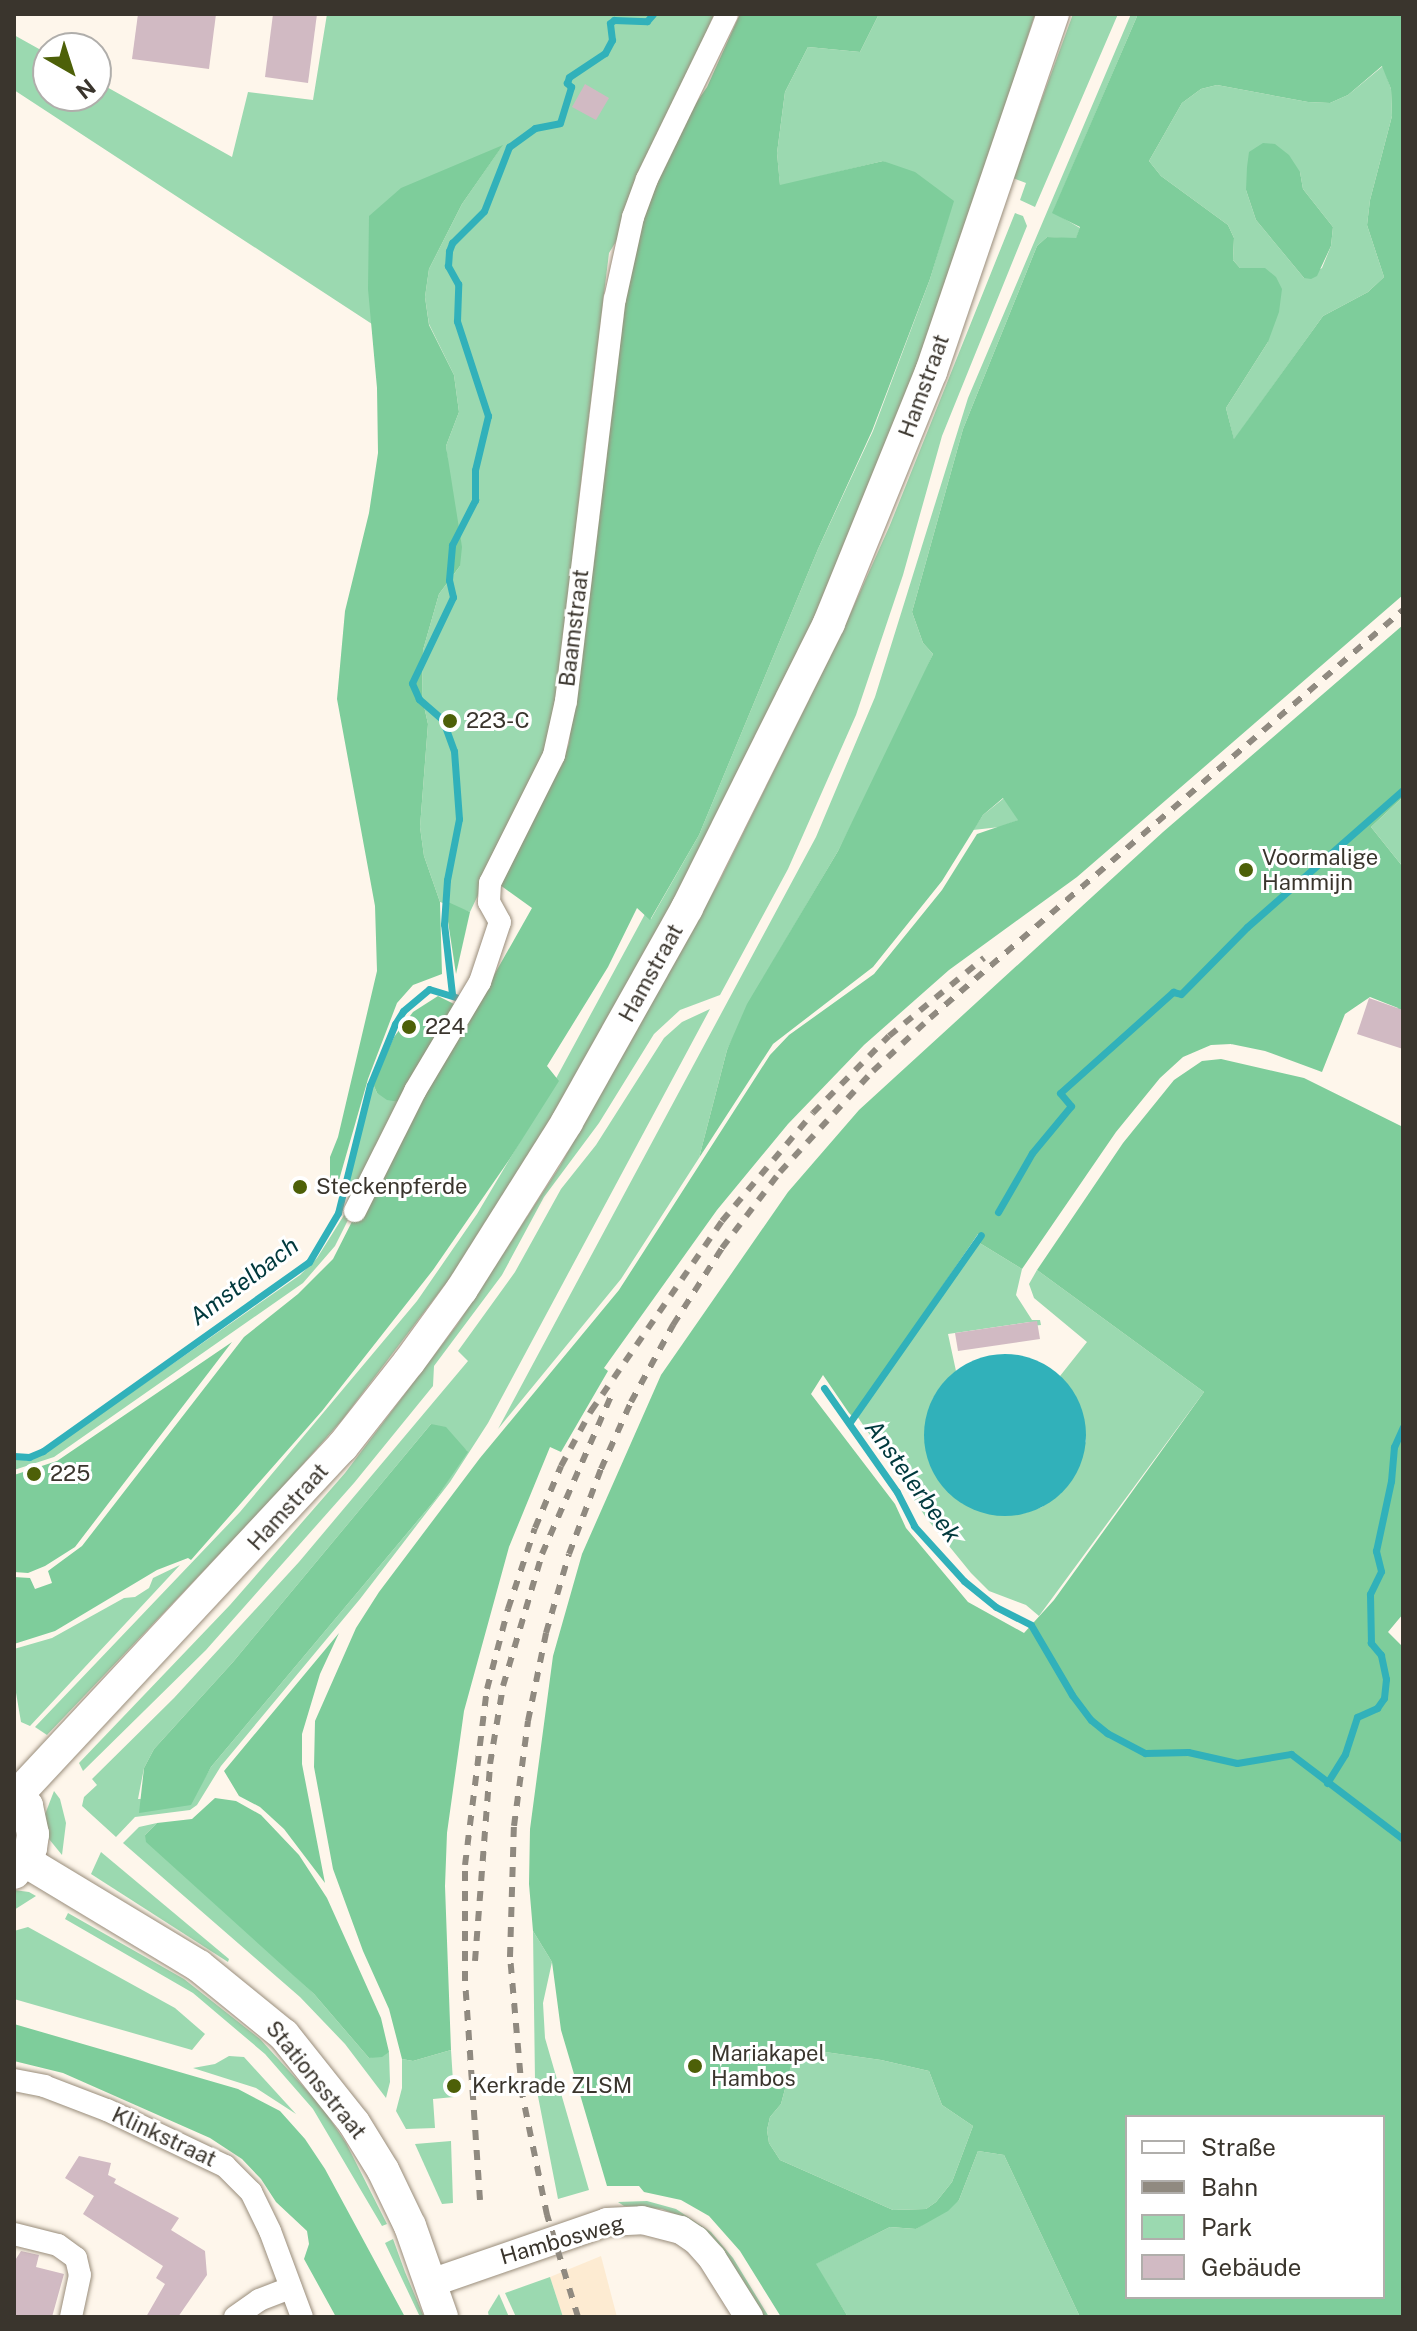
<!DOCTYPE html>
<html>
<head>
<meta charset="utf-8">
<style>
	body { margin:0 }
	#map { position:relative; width:1417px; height:2331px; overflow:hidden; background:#fef6eb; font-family:"Public Sans",sans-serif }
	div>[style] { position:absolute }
	.built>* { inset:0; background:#fdebd2 }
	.green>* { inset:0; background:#9bd9b0 }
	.forest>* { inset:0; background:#7ecd9b }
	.water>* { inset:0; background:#31b1ba }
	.round { border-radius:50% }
	.stream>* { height:7px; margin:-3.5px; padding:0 3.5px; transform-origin:3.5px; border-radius:3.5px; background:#31b1ba }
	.building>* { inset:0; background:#d1bac3 }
	.roads { filter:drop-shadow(0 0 2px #998d7b) drop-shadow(0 0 2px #998d7b) }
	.minor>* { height:22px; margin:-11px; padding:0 11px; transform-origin:11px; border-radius:11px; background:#fff }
	.tertiary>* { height:28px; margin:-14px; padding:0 14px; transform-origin:14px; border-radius:14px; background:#fff }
	.secondary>* { height:32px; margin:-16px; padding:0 16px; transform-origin:16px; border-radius:16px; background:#fff }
	.rail>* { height:6px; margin-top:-3px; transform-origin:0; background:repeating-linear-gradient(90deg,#908a80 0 10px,transparent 0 20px) }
	.dots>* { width:22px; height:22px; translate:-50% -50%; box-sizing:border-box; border:4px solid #fff; border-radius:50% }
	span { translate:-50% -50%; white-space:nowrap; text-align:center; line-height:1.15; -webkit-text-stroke:6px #fff; paint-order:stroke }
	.street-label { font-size:22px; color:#3a352d }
	.poi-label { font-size:22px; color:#3a352d }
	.left { translate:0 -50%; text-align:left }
	.water-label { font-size:24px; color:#00393d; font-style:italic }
	.frame { position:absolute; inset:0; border:16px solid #3a352d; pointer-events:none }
	.legend { position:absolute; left:1125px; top:2115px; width:260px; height:184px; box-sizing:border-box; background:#fff; border:2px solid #b0aeab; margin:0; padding:10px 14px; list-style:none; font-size:24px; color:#3a352d }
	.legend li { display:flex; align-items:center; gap:16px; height:40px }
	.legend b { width:40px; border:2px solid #b0aeab }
	.north { position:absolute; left:32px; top:32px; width:80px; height:80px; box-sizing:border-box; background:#fff; border:2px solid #b0aeab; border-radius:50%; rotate:141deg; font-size:22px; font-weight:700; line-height:32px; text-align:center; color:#3a352d }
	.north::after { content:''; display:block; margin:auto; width:28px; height:36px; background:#4d6008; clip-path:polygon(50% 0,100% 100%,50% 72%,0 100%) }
</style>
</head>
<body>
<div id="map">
	<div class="built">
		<div style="clip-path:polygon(601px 2256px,617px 2317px,563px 2317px,550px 2277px)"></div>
	</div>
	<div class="green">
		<div style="clip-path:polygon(327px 14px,714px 14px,623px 230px,609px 253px,579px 498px,568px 639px,550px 743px,470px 912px,440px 902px,424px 856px,420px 827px,428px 724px,422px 697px,423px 650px,439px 594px,460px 566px,446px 446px,459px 412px,454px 375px,429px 324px,425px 297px,429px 269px,462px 204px,502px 146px,369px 218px,372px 324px,14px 90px,14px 35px,48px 54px,48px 96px,96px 96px,96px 81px,232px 157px,248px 92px,313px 100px)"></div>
		<div style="clip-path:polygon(879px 14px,1035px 14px,955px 263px,909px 390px,832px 584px,692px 869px,571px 1090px,475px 1245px,342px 1420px,275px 1496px,47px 1735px,35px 1727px,240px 1512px,417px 1301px,477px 1214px,540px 1108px,638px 927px,645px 914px,651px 919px,699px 835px,818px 549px,873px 431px,930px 279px,953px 201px,883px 161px,780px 186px,777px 153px,785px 92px,808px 47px,860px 52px)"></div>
		<div style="clip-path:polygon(1073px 14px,1118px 14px,1035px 207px,1020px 200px,1026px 183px,1013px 178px)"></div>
		<div style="clip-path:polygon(1131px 14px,1138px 14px,1053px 212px,1080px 228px,1076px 239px,1047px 237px,1037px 246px,963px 429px,912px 612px,923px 643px,933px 654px,901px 727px,838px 851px,762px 980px,727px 1050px,699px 1158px,621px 1279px,498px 1429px,816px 837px,875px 697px,968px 398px)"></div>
		<div style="clip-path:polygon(evenodd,1383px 66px,1391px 89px,1392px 116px,1370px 200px,1367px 225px,1384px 277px,1368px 292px,1323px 316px,1234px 440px,1226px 408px,1268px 342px,1265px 268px,1240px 268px,1233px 260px,1234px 238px,1228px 225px,1161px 176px,1149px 161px,1182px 103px,1201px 89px,1217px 85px,1308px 102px,1330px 103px,1348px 95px,1383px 66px,1300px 172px,1303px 189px,1333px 227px,1331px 246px,1322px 268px,1304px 278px,1256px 220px,1246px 190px,1300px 172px)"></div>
		<div style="clip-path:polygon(1015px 213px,1023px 216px,1027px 226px,942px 436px,903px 575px,856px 715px,788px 869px,720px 995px,680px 1010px,654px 1034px,599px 1123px,544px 1197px,502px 1275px,434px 1366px,433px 1386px,354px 1483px,206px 1650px,83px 1771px,79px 1763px,230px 1605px,345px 1473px,457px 1325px,560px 1166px,720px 880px,839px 639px,890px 525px)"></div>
		<div style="clip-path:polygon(1403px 797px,1403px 867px,1371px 827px)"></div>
		<div style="clip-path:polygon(1004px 798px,1019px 820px,1000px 827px,973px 830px,983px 815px)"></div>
		<div style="clip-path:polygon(evenodd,710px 1009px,488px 1423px,450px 1482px,360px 1599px,221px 1766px,197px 1805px,190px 1810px,135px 1817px,116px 1837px,82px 1806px,84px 1797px,97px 1785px,92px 1779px,174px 1698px,299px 1562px,468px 1361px,458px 1351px,515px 1272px,561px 1189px,596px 1145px,664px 1038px,682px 1022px,710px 1009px,431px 1424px,467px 1451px,435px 1500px,211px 1767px,193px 1798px,138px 1799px,144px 1768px,154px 1749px,233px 1662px,431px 1424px)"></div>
		<div style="clip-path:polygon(373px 1084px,377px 1093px,406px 1103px,349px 1203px,348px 1182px,356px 1146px)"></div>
		<div style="clip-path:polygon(346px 1212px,351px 1214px,335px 1246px,303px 1283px,54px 1457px,14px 1470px,14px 1458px,30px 1461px,43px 1454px,300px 1275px,317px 1258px)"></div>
		<div style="clip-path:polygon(978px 1242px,1022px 1269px,1016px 1295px,1032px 1320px,1040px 1320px,1041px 1325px,1032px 1326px,1030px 1322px,948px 1334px,956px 1371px,933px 1398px,925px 1438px,934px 1473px,962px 1503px,997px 1515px,1025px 1513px,1042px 1507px,1061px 1493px,1086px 1441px,1080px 1406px,1060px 1376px,1087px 1342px,1034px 1298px,1029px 1284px,1037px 1270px,1204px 1392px,1039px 1616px,1026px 1605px,989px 1591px,971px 1573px,927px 1519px,857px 1416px)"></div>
		<div style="clip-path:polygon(180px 1565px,30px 1726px,21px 1722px,14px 1681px,14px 1649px,52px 1638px,124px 1598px,135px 1597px,149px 1588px,153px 1578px)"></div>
		<div style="clip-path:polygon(54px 1791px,60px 1799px,66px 1823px,62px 1855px,49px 1839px,44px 1817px)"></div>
		<div style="clip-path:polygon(157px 1823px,145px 1835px,314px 1994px,369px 2058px,389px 2052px,390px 2082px,386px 2098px,345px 2044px,300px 1997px,123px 1843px,139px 1827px)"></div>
		<div style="clip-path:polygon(101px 1852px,229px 1959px,228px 1962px,91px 1874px)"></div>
		<div style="clip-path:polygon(14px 1890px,29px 1892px,36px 1896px,14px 1910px)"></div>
		<div style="clip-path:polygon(68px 1913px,184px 1979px,260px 2039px,322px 2107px,346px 2143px,387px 2224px,382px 2226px,313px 2109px,265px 2054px,193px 1993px,65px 1919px)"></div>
		<div style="clip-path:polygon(28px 1927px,175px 2008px,205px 2034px,192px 2050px,14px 1999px,14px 1931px)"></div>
		<div style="clip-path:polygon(533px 1931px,552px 1962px,543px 2003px,545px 2038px,589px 2190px,558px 2199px,535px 2081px)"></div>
		<div style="clip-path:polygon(451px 2050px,454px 2097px,433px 2099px,435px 2128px,406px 2129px,396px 2111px,402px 2088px,402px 2059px,413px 2061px)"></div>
		<div style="clip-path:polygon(818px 2051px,881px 2060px,929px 2071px,942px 2105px,973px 2126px,952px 2182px,936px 2202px,926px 2209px,893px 2210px,780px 2160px,769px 2143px,767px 2130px,770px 2117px,781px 2104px,791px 2066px,804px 2056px)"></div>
		<div style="clip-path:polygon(229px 2056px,244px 2057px,296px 2114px,256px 2088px,193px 2068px,215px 2064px)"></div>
		<div style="clip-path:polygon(451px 2141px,453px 2203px,442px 2204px,415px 2144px)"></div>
		<div style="clip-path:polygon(978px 2151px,1004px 2155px,1080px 2317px,848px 2317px,815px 2264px,890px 2227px,916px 2229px,959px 2200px)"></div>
		<div style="clip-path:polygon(647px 2201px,676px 2209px,711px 2232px,733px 2258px,769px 2317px,764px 2317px,724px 2253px,687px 2219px,662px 2209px,624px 2206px,618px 2202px)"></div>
		<div style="clip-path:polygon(393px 2239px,405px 2272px,424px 2317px,420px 2317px,385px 2243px)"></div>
		<div style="clip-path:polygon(550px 2277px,563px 2317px,516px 2317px,505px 2293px)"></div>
		<div style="clip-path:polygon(499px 2294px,509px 2317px,489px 2317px,488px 2312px)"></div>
	</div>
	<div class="forest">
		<div style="clip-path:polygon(740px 14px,879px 14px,860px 52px,808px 47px,785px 92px,777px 153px,780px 185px,883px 161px,915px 172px,954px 201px,930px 279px,872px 431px,818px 549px,699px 835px,650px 920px,637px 908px,608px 967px,547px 1066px,559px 1081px,509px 1160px,433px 1270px,322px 1411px,191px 1560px,188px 1558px,157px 1570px,55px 1631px,14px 1644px,14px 1577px,30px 1578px,35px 1589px,52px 1583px,48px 1571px,82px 1546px,244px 1337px,298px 1294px,333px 1259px,400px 1127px,472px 1014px,532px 908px,500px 885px,536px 803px,562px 765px,569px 743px,607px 403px,637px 222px,692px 109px,707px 87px)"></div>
		<div style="clip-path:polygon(evenodd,1138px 14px,1403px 14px,1403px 595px,1077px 877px,949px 970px,864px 1045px,788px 1124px,717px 1210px,604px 1368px,608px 1371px,561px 1452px,550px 1447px,509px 1547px,464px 1711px,447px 1833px,445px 1886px,451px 2050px,413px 2061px,402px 2059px,389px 2009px,363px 1951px,333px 1869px,314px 1767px,315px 1721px,356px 1628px,379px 1592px,480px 1458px,619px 1290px,770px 1055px,789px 1035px,874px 974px,942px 890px,977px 834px,1018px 820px,1003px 798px,983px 815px,942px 881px,873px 967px,773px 1044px,699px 1158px,727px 1050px,747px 1004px,838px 851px,933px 654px,923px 643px,912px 612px,963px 429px,1037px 246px,1047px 237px,1076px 238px,1080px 227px,1052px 213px,1138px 14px,1382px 66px,1391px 89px,1392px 116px,1370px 200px,1367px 225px,1384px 277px,1368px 292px,1323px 316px,1234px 439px,1226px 408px,1268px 342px,1279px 312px,1282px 289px,1276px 277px,1265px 268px,1240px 268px,1233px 260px,1234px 238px,1228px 225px,1161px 176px,1149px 161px,1182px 103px,1201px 89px,1217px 85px,1308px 102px,1330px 103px,1348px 95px,1382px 66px)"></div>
		<div style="clip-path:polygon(1263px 143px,1275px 144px,1289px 155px,1300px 172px,1303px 189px,1333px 227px,1331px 246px,1317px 276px,1311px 279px,1304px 278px,1256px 220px,1246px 190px,1247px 167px,1249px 152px)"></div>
		<div style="clip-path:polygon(503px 145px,462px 204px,429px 269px,425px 297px,429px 325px,454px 375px,459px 412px,446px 446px,462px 547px,460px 566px,439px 594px,423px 650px,422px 697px,428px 724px,420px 827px,424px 856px,440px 902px,442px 974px,413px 985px,397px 1003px,368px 1079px,337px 1187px,330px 1178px,330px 1157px,338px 1137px,377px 971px,375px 906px,337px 699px,345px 611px,369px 513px,378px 453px,377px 388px,368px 289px,369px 216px,401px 188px)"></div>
		<div style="clip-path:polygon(evenodd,1403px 625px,1403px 797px,1371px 827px,1403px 867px,1403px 1024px,1393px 1020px,1398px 1008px,1370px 997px,1345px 1014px,1322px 1072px,1265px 1051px,1231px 1044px,1211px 1045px,1183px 1057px,1160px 1078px,1116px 1132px,1022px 1269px,978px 1242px,982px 1236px,978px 1234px,856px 1412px,852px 1416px,849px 1413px,823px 1375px,811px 1394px,895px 1504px,906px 1528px,968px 1602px,1024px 1633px,1054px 1600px,1204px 1392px,1037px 1270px,1123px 1143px,1174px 1080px,1202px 1061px,1221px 1059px,1304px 1078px,1403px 1127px,1403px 1614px,1388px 1632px,1403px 1647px,1403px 2317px,1080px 2317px,1004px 2155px,978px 2151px,959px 2200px,948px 2211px,916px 2229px,890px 2227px,816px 2264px,848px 2317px,781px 2317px,740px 2251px,709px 2216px,681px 2200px,644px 2192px,639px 2186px,607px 2186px,561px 2030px,552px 1962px,533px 1931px,529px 1884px,530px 1829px,553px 1656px,582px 1554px,661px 1375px,788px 1192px,859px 1110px,1163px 832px,1403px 625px,818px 2051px,881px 2060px,929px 2071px,942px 2105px,973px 2126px,952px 2182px,936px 2202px,926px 2209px,893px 2210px,780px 2160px,769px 2143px,767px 2130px,770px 2117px,781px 2104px,791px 2066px,804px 2056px,818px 2051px,1403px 625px,1127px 2117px,1383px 2117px,1383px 2297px,1127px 2297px,1127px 2117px)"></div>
		<div style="clip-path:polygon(448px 902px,470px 912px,456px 974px,447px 915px)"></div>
		<div style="clip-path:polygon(438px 996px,456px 1005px,406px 1103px,387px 1100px,377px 1093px,373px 1084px,394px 1037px,413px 1012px)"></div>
		<div style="clip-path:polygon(232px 1342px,75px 1547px,45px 1566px,28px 1573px,14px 1572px,14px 1475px,57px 1461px)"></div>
		<div style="clip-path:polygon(431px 1424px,446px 1427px,468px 1452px,435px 1500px,211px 1767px,191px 1805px,139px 1813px,144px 1768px,154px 1749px,233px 1662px)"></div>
		<div style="clip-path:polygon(339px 1633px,320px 1674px,302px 1734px,302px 1764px,325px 1883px,284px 1829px,260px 1807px,239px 1796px,224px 1771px)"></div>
		<div style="clip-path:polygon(215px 1798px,236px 1801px,261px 1815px,299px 1855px,327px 1898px,381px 2018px,389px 2052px,382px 2057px,369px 2058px,314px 1994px,146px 1842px,145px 1835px,157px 1823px,192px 1819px)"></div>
		<div style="clip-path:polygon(14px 2024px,238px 2089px,280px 2111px,305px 2139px,325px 2169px,405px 2317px,336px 2317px,304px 2259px,309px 2244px,307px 2231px,276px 2202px,261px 2179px,242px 2159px,210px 2138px,63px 2073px,14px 2061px)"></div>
	</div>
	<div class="water">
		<div class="round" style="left:924px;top:1354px;width:162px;height:162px"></div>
	</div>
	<div class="stream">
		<div style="left:452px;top:994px;width:70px;rotate:-96.5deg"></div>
		<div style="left:444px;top:924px;width:44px;rotate:-86.1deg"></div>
		<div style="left:447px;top:880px;width:62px;rotate:-78.9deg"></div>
		<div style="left:459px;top:819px;width:68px;rotate:-94.2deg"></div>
		<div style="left:454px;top:751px;width:33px;rotate:-110deg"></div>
		<div style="left:443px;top:720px;width:32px;rotate:-139deg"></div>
		<div style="left:419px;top:699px;width:17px;rotate:-114deg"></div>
		<div style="left:412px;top:683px;width:95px;rotate:-64.5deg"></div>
		<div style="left:453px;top:597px;width:17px;rotate:-103deg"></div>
		<div style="left:449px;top:580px;width:35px;rotate:-85deg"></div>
		<div style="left:452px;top:545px;width:51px;rotate:-62.9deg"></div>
		<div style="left:475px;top:500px;width:30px;rotate:-90deg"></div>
		<div style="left:475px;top:470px;width:56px;rotate:-76.5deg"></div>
		<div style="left:488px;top:416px;width:100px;rotate:-108.1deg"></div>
		<div style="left:457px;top:321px;width:37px;rotate:-88deg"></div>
		<div style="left:458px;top:284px;width:21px;rotate:-119deg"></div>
		<div style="left:448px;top:266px;width:15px;rotate:-86deg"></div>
		<div style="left:449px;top:251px;width:9px;rotate:-69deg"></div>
		<div style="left:452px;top:243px;width:45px;rotate:-45deg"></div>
		<div style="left:484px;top:211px;width:69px;rotate:-68.7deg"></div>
		<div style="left:509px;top:147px;width:32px;rotate:-36deg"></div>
		<div style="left:535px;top:128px;width:25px;rotate:-11deg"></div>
		<div style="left:560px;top:123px;width:38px;rotate:-73deg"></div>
		<div style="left:571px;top:87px;width:6px;rotate:-135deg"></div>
		<div style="left:567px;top:83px;width:6px;rotate:-72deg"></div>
		<div style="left:569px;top:77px;width:43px;rotate:-33.7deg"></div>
		<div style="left:605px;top:53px;width:15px;rotate:-62deg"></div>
		<div style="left:612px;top:40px;width:17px;rotate:-97deg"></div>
		<div style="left:610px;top:23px;width:5px;rotate:-37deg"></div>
		<div style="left:614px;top:20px;width:33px;rotate:2deg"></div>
		<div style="left:647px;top:21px;width:9px;rotate:-49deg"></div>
		<div style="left:998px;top:1212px;width:68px;rotate:-60deg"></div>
		<div style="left:1032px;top:1153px;width:61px;rotate:-50.3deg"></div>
		<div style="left:1071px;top:1106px;width:17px;rotate:-130deg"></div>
		<div style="left:1060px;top:1093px;width:152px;rotate:-41.8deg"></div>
		<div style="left:1173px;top:992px;width:8px;rotate:14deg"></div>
		<div style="left:1181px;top:994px;width:94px;rotate:-45.4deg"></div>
		<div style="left:1247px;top:927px;width:208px;rotate:-41.3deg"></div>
		<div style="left:824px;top:1388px;width:127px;rotate:54.9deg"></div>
		<div style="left:897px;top:1492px;width:38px;rotate:63deg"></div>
		<div style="left:914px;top:1526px;width:74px;rotate:47.7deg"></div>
		<div style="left:964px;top:1581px;width:41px;rotate:39.1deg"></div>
		<div style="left:996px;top:1607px;width:39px;rotate:27deg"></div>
		<div style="left:1031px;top:1625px;width:81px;rotate:59.6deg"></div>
		<div style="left:1072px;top:1695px;width:31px;rotate:53deg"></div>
		<div style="left:1091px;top:1720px;width:21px;rotate:39deg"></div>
		<div style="left:1107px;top:1733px;width:43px;rotate:27.8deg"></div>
		<div style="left:1145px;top:1753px;width:43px;rotate:-1.3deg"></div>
		<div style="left:1188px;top:1752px;width:50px;rotate:12.7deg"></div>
		<div style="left:1237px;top:1763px;width:55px;rotate:-9.5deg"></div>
		<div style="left:1291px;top:1754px;width:141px;rotate:37.2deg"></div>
		<div style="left:850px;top:1422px;width:228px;rotate:-55deg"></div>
		<div style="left:14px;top:1456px;width:15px;rotate:4deg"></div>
		<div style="left:29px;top:1457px;width:15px;rotate:-23deg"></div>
		<div style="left:43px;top:1451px;width:326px;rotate:-35.4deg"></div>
		<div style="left:309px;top:1262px;width:57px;rotate:-59.4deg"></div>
		<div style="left:338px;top:1213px;width:132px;rotate:-76deg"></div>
		<div style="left:370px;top:1085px;width:66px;rotate:-67.7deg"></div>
		<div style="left:395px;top:1024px;width:15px;rotate:-58deg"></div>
		<div style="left:403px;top:1011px;width:34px;rotate:-40deg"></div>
		<div style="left:429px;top:989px;width:30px;rotate:17deg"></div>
		<div style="left:1327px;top:1783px;width:34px;rotate:-58deg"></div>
		<div style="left:1345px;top:1754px;width:39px;rotate:-72deg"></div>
		<div style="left:1357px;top:1717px;width:22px;rotate:-24deg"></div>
		<div style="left:1377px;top:1708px;width:12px;rotate:-55deg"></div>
		<div style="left:1384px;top:1698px;width:19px;rotate:-84deg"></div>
		<div style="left:1386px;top:1679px;width:25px;rotate:-102deg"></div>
		<div style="left:1381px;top:1655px;width:16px;rotate:-130deg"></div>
		<div style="left:1371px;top:1643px;width:49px;rotate:-91.2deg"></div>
		<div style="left:1370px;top:1594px;width:25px;rotate:-64deg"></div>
		<div style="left:1381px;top:1571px;width:21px;rotate:-104deg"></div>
		<div style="left:1376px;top:1551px;width:72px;rotate:-77.9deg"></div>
		<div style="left:1391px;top:1481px;width:34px;rotate:-85deg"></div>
		<div style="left:1394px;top:1447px;width:22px;rotate:-66deg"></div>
	</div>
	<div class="building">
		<div style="clip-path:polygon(138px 14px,216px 14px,209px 69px,132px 59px)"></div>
		<div style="clip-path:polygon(273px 14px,317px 14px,308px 83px,265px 77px)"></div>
		<div style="clip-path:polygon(585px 84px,609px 98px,596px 120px,572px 107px)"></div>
		<div style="clip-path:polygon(1369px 998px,1403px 1010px,1403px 1049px,1357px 1034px)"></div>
		<div style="clip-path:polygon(1037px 1321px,1040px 1339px,958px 1351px,955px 1333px)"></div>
		<div style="clip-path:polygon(79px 2156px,111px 2163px,108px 2175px,116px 2179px,114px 2183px,179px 2218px,171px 2230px,205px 2251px,207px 2275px,178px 2317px,146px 2317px,165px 2284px,156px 2278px,163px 2266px,83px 2214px,94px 2196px,65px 2178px)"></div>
		<div style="clip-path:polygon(21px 2251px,39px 2255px,36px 2267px,64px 2274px,52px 2317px,14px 2317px,14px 2262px)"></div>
	</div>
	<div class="roads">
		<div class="minor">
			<div style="left:355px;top:1211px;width:134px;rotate:-63.4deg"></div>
			<div style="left:415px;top:1091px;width:127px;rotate:-59.2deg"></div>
			<div style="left:480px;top:982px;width:63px;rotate:-71.6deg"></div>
			<div style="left:500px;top:922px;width:23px;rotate:-119deg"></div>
			<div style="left:489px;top:902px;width:19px;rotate:-87deg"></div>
			<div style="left:490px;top:883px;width:143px;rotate:-63.4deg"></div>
			<div style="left:554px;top:755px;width:55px;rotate:-77.5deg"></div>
			<div style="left:566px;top:701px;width:405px;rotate:-83.1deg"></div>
			<div style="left:615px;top:299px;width:84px;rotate:-77.6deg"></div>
			<div style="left:633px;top:217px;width:40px;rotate:-69.8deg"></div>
			<div style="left:647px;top:179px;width:183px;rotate:-64.1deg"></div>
			<div style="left:14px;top:2080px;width:31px;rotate:11deg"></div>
			<div style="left:44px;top:2086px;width:67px;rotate:20.9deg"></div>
			<div style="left:107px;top:2110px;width:131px;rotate:25.4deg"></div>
			<div style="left:225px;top:2166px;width:37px;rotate:45deg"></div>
			<div style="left:251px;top:2192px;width:43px;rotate:64deg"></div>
			<div style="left:270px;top:2231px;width:92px;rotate:69.6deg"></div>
			<div style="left:14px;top:2234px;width:45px;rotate:14deg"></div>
			<div style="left:58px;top:2245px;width:22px;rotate:36deg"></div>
			<div style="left:76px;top:2258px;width:17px;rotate:77deg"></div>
			<div style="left:80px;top:2275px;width:43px;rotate:102.1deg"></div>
			<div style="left:235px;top:2317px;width:29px;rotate:-35deg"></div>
			<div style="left:259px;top:2300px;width:34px;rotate:-21deg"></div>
		</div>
		<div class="tertiary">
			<div style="left:431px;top:2283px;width:186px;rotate:-19.1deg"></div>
			<div style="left:607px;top:2222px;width:35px;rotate:-3deg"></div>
			<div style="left:642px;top:2220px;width:40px;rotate:14.4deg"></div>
			<div style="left:681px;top:2230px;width:18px;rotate:34deg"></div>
			<div style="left:696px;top:2240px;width:24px;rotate:48deg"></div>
			<div style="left:712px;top:2258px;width:70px;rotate:57.9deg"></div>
		</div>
		<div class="secondary">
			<div style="left:14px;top:1791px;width:20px;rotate:49deg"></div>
			<div style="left:27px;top:1806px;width:29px;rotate:78deg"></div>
			<div style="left:33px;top:1834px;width:14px;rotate:98deg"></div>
			<div style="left:31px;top:1848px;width:30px;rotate:124deg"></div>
			<div style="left:18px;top:1794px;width:475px;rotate:-47deg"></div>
			<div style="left:342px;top:1447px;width:108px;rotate:-51.8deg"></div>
			<div style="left:409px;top:1362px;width:90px;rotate:-54deg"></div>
			<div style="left:462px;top:1289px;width:197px;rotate:-57.8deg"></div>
			<div style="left:567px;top:1122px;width:245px;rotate:-60.7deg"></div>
			<div style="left:687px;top:908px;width:318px;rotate:-63.5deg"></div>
			<div style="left:829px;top:623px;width:271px;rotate:-67.9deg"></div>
			<div style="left:931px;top:372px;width:378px;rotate:-71.2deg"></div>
			<div style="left:25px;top:1861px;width:203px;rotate:31.1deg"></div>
			<div style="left:199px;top:1966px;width:109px;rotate:39.1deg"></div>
			<div style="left:284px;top:2035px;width:112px;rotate:51.5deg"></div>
			<div style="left:354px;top:2123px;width:55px;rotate:58.3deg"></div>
			<div style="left:383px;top:2170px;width:62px;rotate:64.3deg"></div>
			<div style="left:410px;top:2226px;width:96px;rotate:70.6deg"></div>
		</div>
	</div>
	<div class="rail">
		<div style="left:475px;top:1961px;width:198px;rotate:-85.6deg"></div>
		<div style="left:490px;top:1764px;width:79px;rotate:-80.5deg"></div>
		<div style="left:503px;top:1686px;width:138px;rotate:-73.5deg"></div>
		<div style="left:542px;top:1554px;width:172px;rotate:-66.4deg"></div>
		<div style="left:480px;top:2200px;width:220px;rotate:-93.9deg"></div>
		<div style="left:465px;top:1981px;width:116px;rotate:-90deg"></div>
		<div style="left:465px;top:1865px;width:177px;rotate:-82.9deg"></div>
		<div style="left:487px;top:1689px;width:83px;rotate:-75.3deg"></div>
		<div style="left:508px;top:1609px;width:85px;rotate:-71.6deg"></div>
		<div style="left:535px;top:1528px;width:67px;rotate:-67.2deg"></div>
		<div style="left:561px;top:1466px;width:63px;rotate:-61.4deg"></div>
		<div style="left:591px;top:1411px;width:231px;rotate:-55.4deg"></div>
		<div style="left:722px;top:1221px;width:141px;rotate:-49.9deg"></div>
		<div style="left:813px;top:1113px;width:108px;rotate:-45.4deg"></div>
		<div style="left:889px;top:1036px;width:123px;rotate:-39.4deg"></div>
		<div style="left:578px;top:2317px;width:107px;rotate:-106.9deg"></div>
		<div style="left:547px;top:2215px;width:125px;rotate:-101.6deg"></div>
		<div style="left:522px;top:2093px;width:137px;rotate:-95deg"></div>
		<div style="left:510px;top:1957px;width:131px;rotate:-88.3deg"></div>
		<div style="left:514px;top:1826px;width:106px;rotate:-82.4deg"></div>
		<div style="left:528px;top:1721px;width:90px;rotate:-78.4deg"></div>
		<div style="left:546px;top:1633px;width:82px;rotate:-73.8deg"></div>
		<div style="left:569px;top:1554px;width:91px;rotate:-69.4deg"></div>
		<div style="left:601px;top:1469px;width:73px;rotate:-65.9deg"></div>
		<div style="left:631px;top:1402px;width:88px;rotate:-61.4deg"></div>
		<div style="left:673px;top:1325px;width:91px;rotate:-57.5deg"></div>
		<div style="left:722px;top:1248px;width:96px;rotate:-52.7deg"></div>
		<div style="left:780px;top:1172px;width:137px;rotate:-47.4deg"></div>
		<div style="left:873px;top:1071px;width:78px;rotate:-42.9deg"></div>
		<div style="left:930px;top:1018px;width:625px;rotate:-40.78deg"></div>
	</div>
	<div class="dots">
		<div style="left:450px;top:721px;background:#4d6008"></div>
		<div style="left:1246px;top:870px;background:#4d6008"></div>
		<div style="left:409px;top:1027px;background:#4d6008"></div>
		<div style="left:300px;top:1187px;background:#4d6008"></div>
		<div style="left:34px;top:1474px;background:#4d6008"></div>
		<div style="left:695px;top:2066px;background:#4d6008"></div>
		<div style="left:454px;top:2086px;background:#4d6008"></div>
	</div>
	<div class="street-label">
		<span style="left:924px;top:386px;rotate:-70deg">Hamstraat</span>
		<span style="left:574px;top:628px;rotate:-83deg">Baamstraat</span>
		<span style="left:651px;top:973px;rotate:-61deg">Hamstraat</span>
		<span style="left:288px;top:1507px;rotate:-48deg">Hamstraat</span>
		<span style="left:316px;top:2080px;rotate:51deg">Stationsstraat</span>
		<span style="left:164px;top:2137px;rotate:25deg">Klinkstraat</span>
		<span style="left:562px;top:2240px;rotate:-16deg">Hambosweg</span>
	</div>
	<div class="poi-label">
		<span class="left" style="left:466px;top:721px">223-C</span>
		<span class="left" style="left:1262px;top:870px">Voormalige<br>Hammijn</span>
		<span class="left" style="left:425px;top:1027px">224</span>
		<span class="left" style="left:316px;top:1187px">Steckenpferde</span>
		<span class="left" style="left:50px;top:1474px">225</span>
		<span class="left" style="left:711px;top:2066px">Mariakapel<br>Hambos</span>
		<span class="left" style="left:472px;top:2086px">Kerkrade ZLSM</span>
	</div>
	<div class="water-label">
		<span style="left:244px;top:1281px;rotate:-37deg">Amstelbach</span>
		<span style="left:913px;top:1481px;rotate:54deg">Anstelerbeek</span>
	</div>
	<div class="frame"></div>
	<ul class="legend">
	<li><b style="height:10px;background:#fff"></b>Straße</li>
	<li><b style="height:10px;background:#908a80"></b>Bahn</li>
	<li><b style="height:22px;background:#9bd9b0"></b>Park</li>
	<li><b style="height:22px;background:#d1bac3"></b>Gebäude</li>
	</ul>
	<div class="north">N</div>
</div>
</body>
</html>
